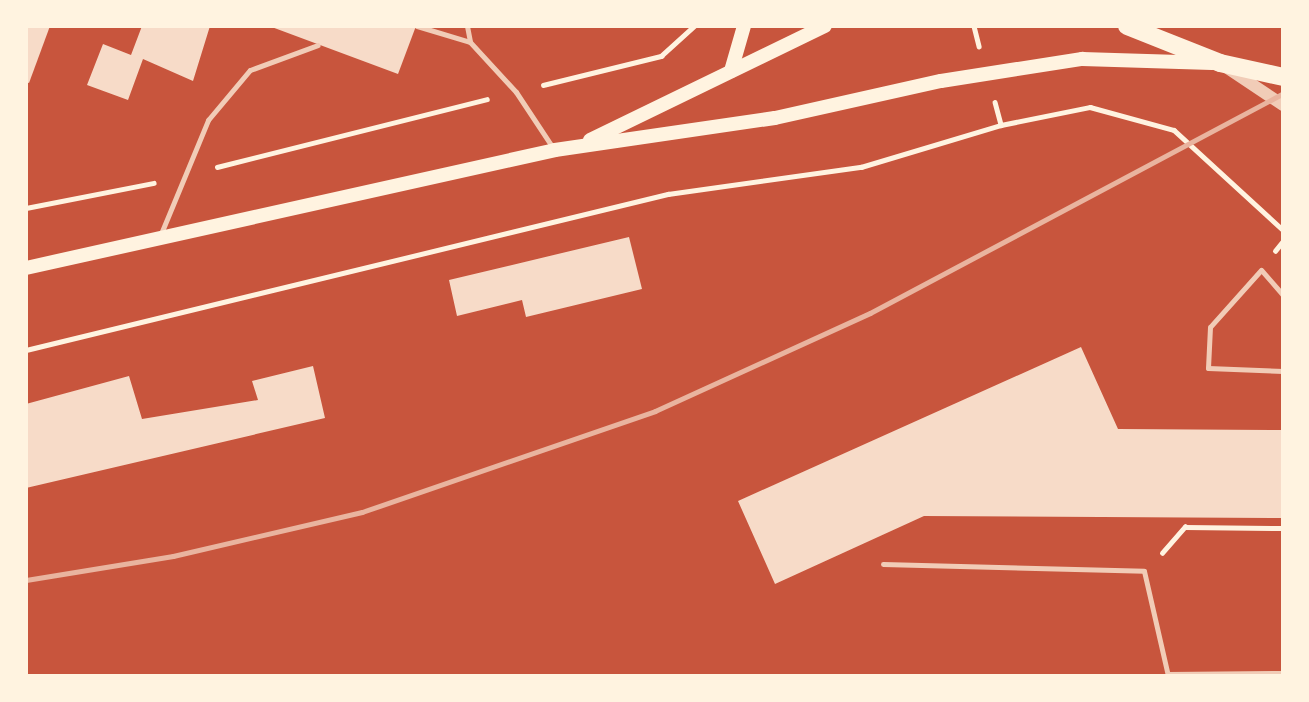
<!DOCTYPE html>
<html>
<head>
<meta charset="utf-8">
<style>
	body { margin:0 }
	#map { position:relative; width:1309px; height:702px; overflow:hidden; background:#c8553d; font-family:Lato,sans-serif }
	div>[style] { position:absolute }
	.building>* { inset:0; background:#f7dbc8 }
	.path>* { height:4.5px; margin:-2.25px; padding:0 2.25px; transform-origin:2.25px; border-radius:2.25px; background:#fff3e0 }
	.service>* { height:5px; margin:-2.5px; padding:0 2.5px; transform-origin:2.5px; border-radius:2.5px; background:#f1ccb7 }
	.tertiary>* { height:12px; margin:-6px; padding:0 6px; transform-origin:6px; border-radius:6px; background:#f1ccb7 }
	.secondary>* { height:14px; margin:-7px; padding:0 7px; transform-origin:7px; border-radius:7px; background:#fff3e0 }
	.primary>* { height:18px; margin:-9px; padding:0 9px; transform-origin:9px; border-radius:9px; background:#fff3e0 }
	.rail>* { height:5px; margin:-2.5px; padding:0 2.5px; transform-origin:2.5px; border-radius:2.5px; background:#e9b49f }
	span { translate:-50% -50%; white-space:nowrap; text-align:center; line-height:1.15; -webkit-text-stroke:6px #fff3e0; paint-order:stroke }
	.frame { position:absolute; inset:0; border:28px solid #fff3e0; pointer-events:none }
</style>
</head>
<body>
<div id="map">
	<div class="building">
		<div style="clip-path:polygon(26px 26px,50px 26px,29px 83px,26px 82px)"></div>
		<div style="clip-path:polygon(142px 26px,210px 26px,193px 81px,143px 59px,128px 100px,87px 85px,103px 44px,131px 55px)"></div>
		<div style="clip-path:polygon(269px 26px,416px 26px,398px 74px)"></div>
		<div style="clip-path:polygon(629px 237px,642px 289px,526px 317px,522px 300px,457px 316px,449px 280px)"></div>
		<div style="clip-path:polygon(1081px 347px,1118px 429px,1283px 430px,1283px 518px,924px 516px,775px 584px,738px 501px)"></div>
		<div style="clip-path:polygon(313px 366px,325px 418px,26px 488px,26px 404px,129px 376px,142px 419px,258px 400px,252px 381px)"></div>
	</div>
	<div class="path">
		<div style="left:974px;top:26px;width:21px;rotate:76deg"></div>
		<div style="left:543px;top:85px;width:122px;rotate:-13.8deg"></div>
		<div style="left:661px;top:56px;width:45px;rotate:-42.3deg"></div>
		<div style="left:995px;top:102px;width:24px;rotate:75deg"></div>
		<div style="left:217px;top:167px;width:278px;rotate:-14.1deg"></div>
		<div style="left:26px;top:208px;width:130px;rotate:-11.1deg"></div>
		<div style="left:1275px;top:251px;width:13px;rotate:-51deg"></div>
		<div style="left:26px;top:350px;width:661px;rotate:-13.66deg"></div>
		<div style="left:668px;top:194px;width:195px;rotate:-8deg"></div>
		<div style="left:861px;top:167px;width:146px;rotate:-16.7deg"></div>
		<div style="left:1001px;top:125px;width:91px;rotate:-11.4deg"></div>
		<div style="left:1090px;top:107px;width:87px;rotate:15.3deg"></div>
		<div style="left:1174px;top:130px;width:148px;rotate:42.5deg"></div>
		<div style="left:1162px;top:553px;width:35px;rotate:-49deg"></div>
		<div style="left:1185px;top:527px;width:98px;rotate:0.6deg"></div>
	</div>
	<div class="service">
		<div style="left:417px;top:26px;width:55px;rotate:16.8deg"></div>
		<div style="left:470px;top:42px;width:68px;rotate:47.4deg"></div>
		<div style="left:516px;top:92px;width:67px;rotate:56.5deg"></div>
		<div style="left:467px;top:26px;width:16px;rotate:79deg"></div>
		<div style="left:160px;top:236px;width:126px;rotate:-67.5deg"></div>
		<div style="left:208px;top:120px;width:65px;rotate:-50deg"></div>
		<div style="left:250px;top:70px;width:72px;rotate:-20.2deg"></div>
		<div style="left:1283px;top:295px;width:33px;rotate:-131deg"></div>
		<div style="left:1261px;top:270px;width:76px;rotate:131.8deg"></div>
		<div style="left:1210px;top:327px;width:41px;rotate:92.8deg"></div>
		<div style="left:1208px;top:368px;width:75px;rotate:2.3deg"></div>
		<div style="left:883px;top:564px;width:261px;rotate:1.5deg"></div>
		<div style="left:1144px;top:571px;width:108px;rotate:77.1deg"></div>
		<div style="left:1168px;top:674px;width:115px;rotate:-0.5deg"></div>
	</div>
	<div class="tertiary">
		<div style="left:1226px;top:67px;width:69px;rotate:33.7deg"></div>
	</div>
	<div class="secondary">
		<div style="left:731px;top:71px;width:47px;rotate:-73.9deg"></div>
		<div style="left:590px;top:140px;width:261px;rotate:-25.9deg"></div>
		<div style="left:26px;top:268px;width:542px;rotate:-12.57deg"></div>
		<div style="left:555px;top:150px;width:222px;rotate:-8.3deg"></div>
		<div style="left:775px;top:118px;width:170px;rotate:-12.6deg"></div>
		<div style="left:941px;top:81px;width:143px;rotate:-8.9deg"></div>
		<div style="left:1082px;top:59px;width:130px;rotate:1.8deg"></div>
	</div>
	<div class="primary">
		<div style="left:1127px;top:26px;width:100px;rotate:21.7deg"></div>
		<div style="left:1220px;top:63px;width:65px;rotate:12.5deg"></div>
	</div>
	<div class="rail">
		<div style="left:26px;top:580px;width:149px;rotate:-9.3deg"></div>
		<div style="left:173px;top:556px;width:194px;rotate:-13.1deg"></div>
		<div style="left:362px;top:512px;width:310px;rotate:-19deg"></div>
		<div style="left:655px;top:411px;width:236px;rotate:-24.5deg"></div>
		<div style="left:870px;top:313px;width:468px;rotate:-28deg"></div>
	</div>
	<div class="frame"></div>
</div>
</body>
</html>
